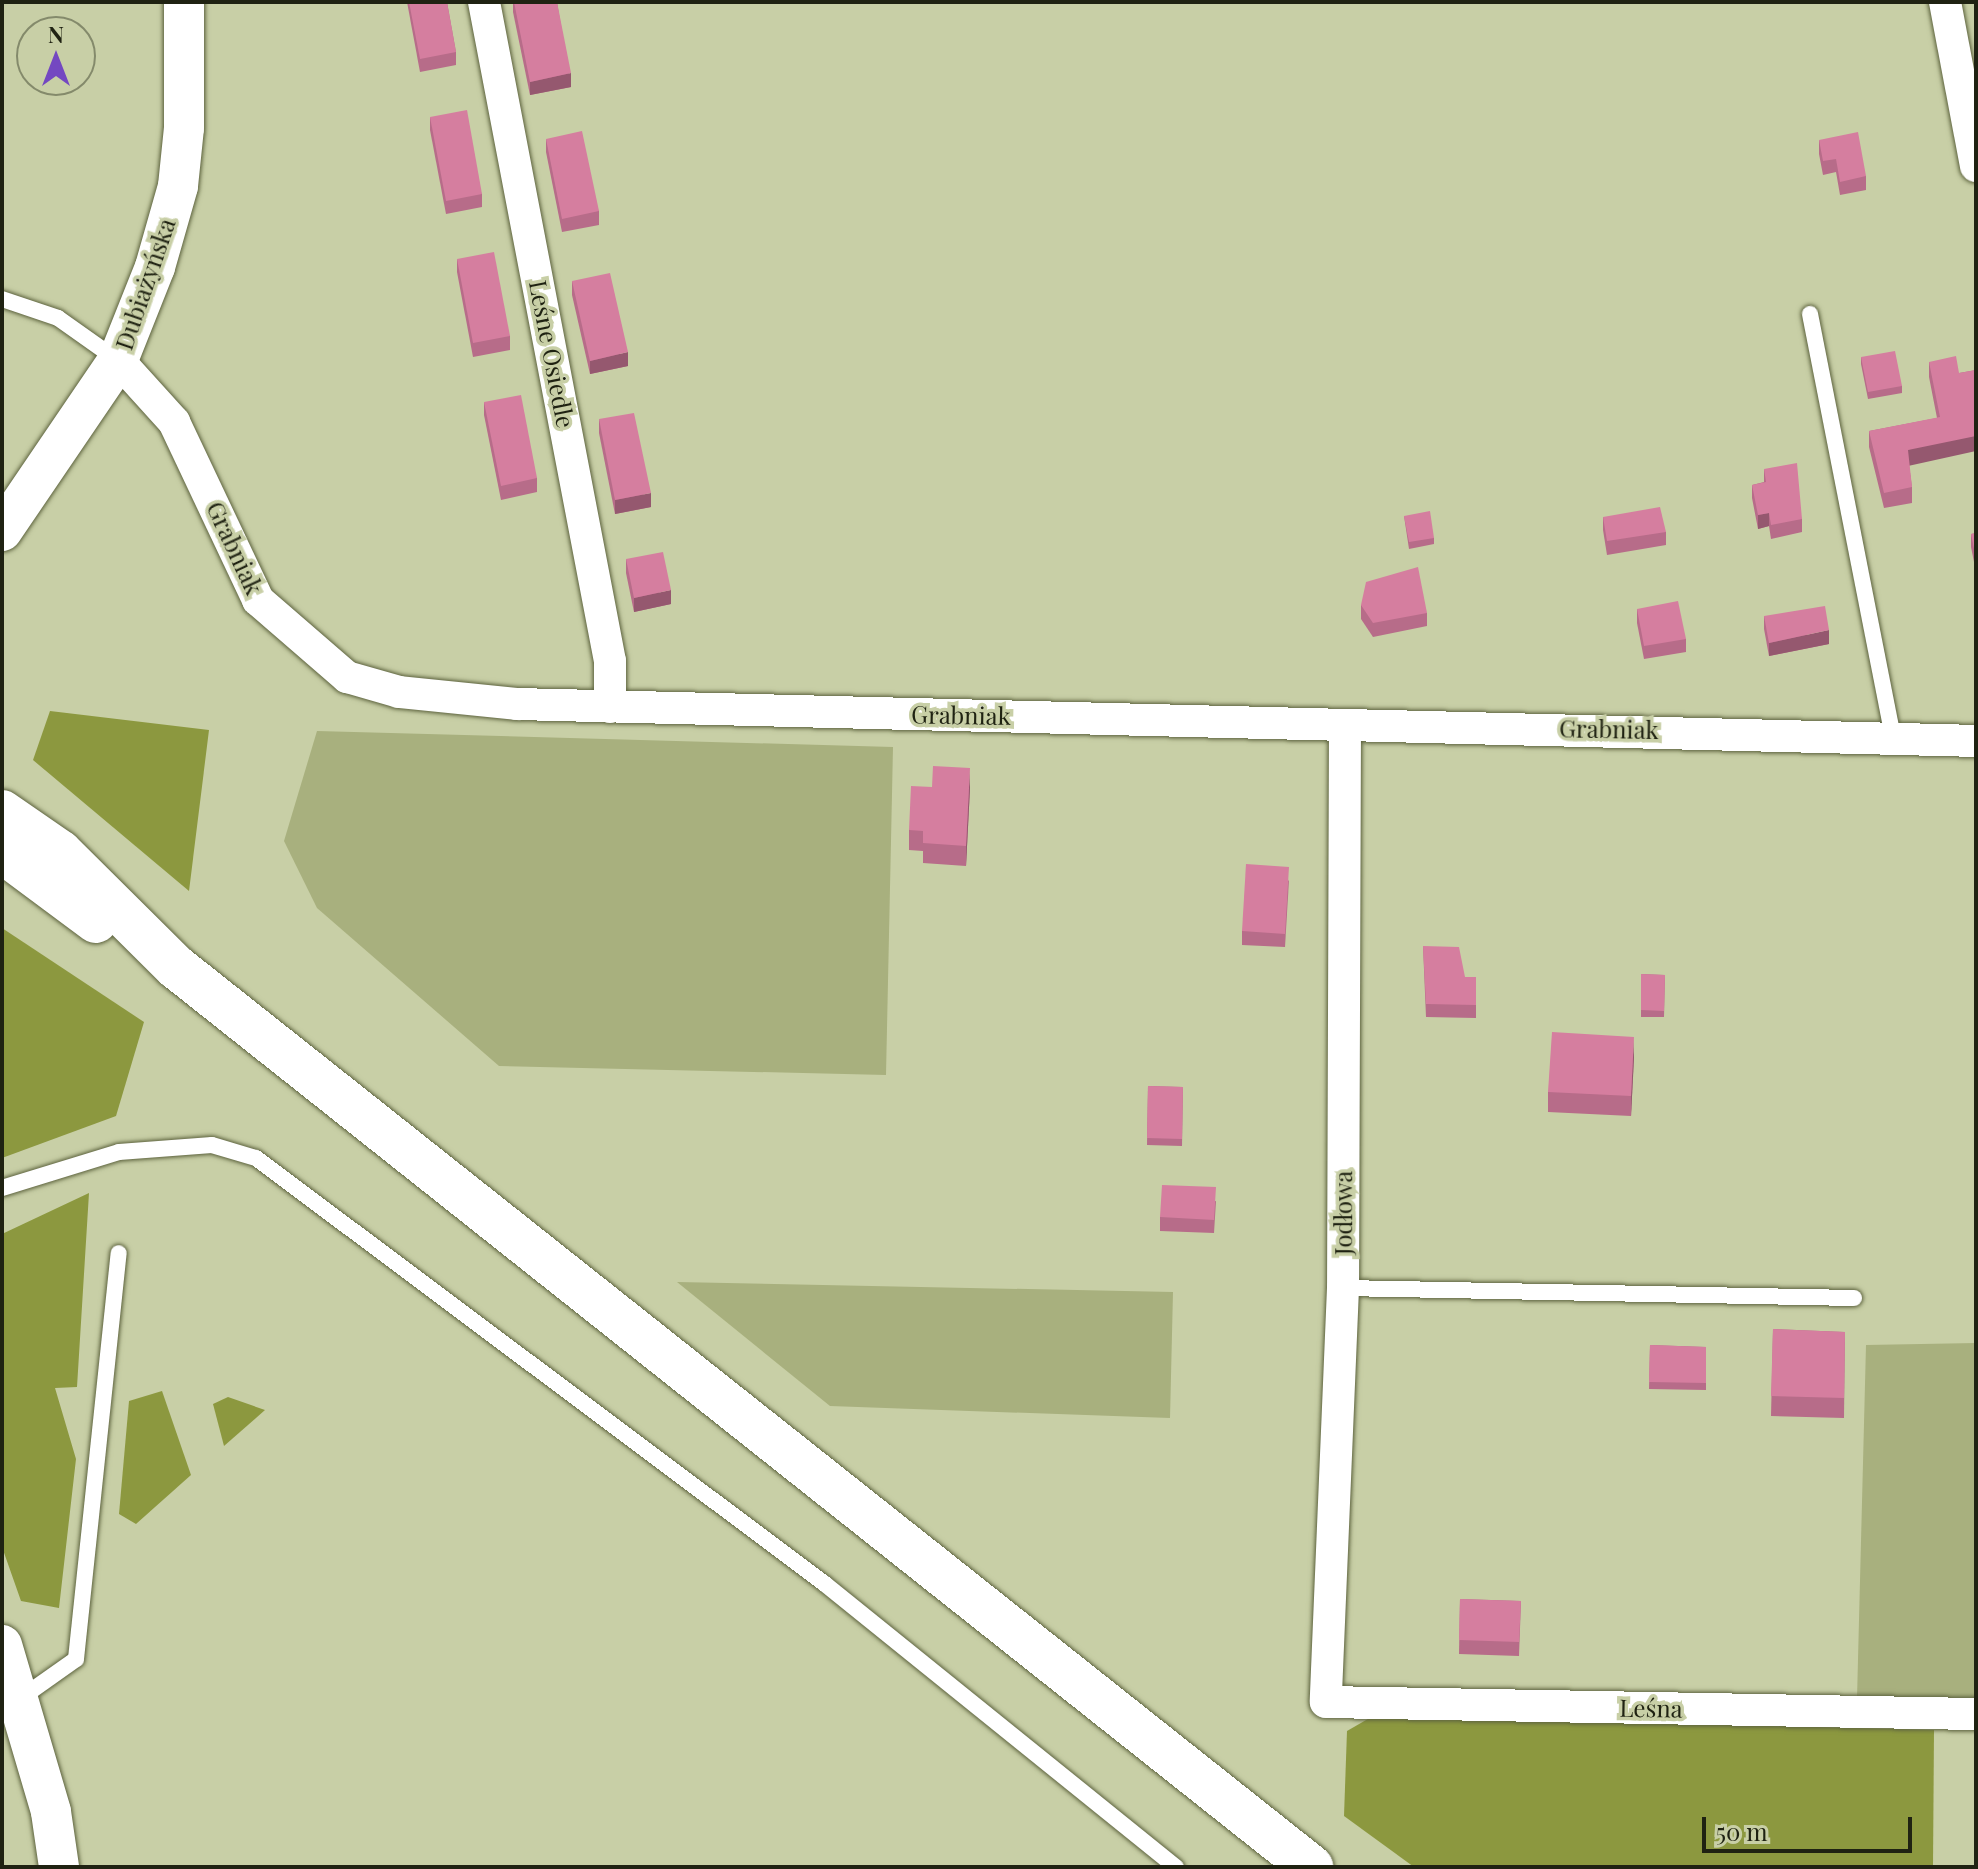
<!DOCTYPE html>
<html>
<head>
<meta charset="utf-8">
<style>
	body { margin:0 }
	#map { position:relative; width:1978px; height:1869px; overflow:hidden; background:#c8cfa6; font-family:"Playfair Display",serif }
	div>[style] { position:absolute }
	.green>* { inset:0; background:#a8b07e }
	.forest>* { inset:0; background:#8c983f }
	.roads { filter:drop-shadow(0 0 2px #5d633e) drop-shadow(0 0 2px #5d633e) }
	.service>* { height:16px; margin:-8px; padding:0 8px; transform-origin:8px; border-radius:8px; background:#fff }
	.minor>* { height:32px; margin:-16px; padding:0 16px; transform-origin:16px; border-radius:16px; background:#fff }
	.tertiary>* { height:40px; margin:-20px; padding:0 20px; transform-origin:20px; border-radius:20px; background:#fff }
	.secondary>* { height:44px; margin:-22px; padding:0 22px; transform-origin:22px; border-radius:22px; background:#fff }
	.wall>* { inset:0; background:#b76c89 }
	.shaded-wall>* { inset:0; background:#95586f }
	.building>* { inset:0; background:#d57e9f }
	span { translate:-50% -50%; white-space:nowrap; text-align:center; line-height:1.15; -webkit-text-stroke:7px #c8cfa6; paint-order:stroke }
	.street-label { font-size:24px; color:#1f2212 }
	.frame { position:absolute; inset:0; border:4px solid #1f2212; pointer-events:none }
	.north { position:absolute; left:16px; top:16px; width:80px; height:80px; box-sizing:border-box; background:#c8cfa6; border:2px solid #848a6b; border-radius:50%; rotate:0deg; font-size:22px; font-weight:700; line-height:32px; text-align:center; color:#1f2212 }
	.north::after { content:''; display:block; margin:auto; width:28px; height:36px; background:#7448c1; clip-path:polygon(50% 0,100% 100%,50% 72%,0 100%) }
	.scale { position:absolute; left:1702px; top:1817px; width:210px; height:36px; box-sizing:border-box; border:4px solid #1f2212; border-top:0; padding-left:10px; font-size:24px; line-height:28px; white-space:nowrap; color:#1f2212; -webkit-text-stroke:6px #c8cfa6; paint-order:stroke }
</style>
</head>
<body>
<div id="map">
	<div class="green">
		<div style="clip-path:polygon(317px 731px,893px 747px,886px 1075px,499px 1066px,317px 908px,284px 841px)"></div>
		<div style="clip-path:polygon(677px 1282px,1173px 1292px,1170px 1418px,830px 1406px)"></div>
		<div style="clip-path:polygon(1976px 1343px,1976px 1702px,1857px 1699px,1866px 1345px)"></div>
	</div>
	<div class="forest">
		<div style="clip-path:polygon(50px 711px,209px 730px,189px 891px,33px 760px)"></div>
		<div style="clip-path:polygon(2px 928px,144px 1022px,116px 1116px,2px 1158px)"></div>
		<div style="clip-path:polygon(89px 1193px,77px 1387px,55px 1388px,76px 1459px,59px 1608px,21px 1601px,2px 1547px,2px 1234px)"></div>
		<div style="clip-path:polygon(162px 1391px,191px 1475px,136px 1524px,119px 1514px,129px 1401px)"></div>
		<div style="clip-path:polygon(228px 1397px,265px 1410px,224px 1446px,213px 1404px)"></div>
		<div style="clip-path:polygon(1373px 1716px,1934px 1730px,1933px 1867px,1414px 1867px,1344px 1816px,1347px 1731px)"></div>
	</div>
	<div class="roads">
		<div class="service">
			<div style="left:2px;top:299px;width:59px;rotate:18.7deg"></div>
			<div style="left:58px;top:318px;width:71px;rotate:35.3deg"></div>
			<div style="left:1810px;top:314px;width:432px;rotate:78.9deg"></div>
			<div style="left:2px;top:1188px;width:122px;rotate:-17.1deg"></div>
			<div style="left:119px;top:1152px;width:93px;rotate:-4.3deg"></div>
			<div style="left:212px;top:1145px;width:46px;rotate:16.5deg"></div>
			<div style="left:256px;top:1158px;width:711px;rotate:36.82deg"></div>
			<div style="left:825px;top:1584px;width:451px;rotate:38.9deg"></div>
			<div style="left:1343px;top:1288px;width:511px;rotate:1.12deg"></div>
			<div style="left:21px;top:1698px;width:67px;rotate:-35.3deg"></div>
			<div style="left:76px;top:1659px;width:408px;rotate:-84deg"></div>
		</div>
		<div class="minor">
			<div style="left:484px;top:2px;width:671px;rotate:79.18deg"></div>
			<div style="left:610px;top:661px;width:46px;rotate:90deg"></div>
			<div style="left:1945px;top:2px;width:167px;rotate:79.3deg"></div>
			<div style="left:118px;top:360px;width:84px;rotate:47.9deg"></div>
			<div style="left:174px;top:422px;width:197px;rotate:64.7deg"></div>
			<div style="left:258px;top:600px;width:118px;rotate:40.9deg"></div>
			<div style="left:347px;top:677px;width:54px;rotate:16.1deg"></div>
			<div style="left:399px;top:692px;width:119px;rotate:5.8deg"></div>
			<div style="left:517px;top:704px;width:1459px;rotate:1.45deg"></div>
			<div style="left:1345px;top:725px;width:563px;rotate:90.2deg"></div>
			<div style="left:1343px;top:1288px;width:414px;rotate:92.4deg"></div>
			<div style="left:1326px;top:1702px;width:650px;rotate:1.06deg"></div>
		</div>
		<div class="tertiary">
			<div style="left:2px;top:531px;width:207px;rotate:-55.8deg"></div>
			<div style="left:118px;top:360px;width:100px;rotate:-68.3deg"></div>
			<div style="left:155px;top:267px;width:84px;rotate:-74.1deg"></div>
			<div style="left:178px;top:186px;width:58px;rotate:-84.1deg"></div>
			<div style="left:184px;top:128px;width:126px;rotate:-90deg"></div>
			<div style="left:2px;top:1645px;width:174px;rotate:73.6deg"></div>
			<div style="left:51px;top:1812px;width:56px;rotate:81.7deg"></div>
		</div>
		<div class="secondary">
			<div style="left:2px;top:812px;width:70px;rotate:34.6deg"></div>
			<div style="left:60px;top:852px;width:163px;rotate:44.8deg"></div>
			<div style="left:176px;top:967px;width:1449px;rotate:38.41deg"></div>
			<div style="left:2px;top:851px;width:117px;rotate:36.7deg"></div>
		</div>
	</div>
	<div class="wall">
		<div style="clip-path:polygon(407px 2px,447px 2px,456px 52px,456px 65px,420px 72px)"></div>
		<div style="clip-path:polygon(513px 2px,557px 2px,571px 87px,530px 95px,513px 12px)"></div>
		<div style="clip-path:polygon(430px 117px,482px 194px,482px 207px,446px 214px,430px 130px)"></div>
		<div style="clip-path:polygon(546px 139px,599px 211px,599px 225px,562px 232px,546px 152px)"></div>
		<div style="clip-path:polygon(1819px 140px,1866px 176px,1866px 190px,1840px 195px,1836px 172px,1823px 175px,1819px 154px)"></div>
		<div style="clip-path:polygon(457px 259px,510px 336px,510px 350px,473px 357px,457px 272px)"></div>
		<div style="clip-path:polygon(572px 281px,628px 366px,590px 374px,572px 295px)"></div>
		<div style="clip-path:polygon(1861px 357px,1902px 386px,1902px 393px,1868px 399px,1861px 364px)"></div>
		<div style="clip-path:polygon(1929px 362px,1959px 373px,1976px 370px,1909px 465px,1912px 487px,1912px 503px,1884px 508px,1869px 447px,1869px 431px,1937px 418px,1929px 377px)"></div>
		<div style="clip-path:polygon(484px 402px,537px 478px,537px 492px,501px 500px,484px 415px)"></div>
		<div style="clip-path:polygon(599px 419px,651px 507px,615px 514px,599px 433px)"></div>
		<div style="clip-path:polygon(1764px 469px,1802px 519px,1802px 532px,1771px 539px,1769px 526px,1758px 529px,1752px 498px,1752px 485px,1764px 482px)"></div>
		<div style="clip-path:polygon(1404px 516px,1434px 538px,1434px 544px,1409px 549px)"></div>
		<div style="clip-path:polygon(1603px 517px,1666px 532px,1666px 545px,1607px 555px,1603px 530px)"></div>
		<div style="clip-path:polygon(1976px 533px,1976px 572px,1971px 547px,1971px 534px)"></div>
		<div style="clip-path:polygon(626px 559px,671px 604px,634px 612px,626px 573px)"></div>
		<div style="clip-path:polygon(1361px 605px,1427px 613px,1427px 626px,1373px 637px,1361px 619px)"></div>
		<div style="clip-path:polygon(1637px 609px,1686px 639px,1686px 652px,1644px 659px,1637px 623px)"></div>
		<div style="clip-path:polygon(1764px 616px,1829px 644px,1769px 656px,1764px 629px)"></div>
		<div style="clip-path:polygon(970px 788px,966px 866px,923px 863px,923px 851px,909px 850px,909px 830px)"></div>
		<div style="clip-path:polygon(1289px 880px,1285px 947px,1242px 945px,1242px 931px)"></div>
		<div style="clip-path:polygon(1423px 946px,1465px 977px,1476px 977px,1476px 1018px,1426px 1017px)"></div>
		<div style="clip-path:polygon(1641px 974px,1665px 975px,1664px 1017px,1641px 1017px)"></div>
		<div style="clip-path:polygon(1634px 1057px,1631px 1116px,1548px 1112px,1548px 1092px)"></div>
		<div style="clip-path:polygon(1148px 1086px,1183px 1087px,1182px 1146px,1147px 1145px)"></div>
		<div style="clip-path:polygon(1216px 1201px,1214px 1233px,1160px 1231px,1160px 1217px)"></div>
		<div style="clip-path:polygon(1773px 1329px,1845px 1332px,1844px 1418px,1771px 1416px)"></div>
		<div style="clip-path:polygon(1650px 1345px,1706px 1347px,1706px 1390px,1649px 1389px)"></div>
		<div style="clip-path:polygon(1460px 1599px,1521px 1601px,1519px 1656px,1459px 1654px)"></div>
	</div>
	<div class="shaded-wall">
		<div style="clip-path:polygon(571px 73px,571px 87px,530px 95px,530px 82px)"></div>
		<div style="clip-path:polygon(628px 352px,628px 366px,590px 374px,590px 361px)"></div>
		<div style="clip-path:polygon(1976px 422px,1976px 451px,1908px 466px,1908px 450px)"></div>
		<div style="clip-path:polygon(651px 493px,651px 507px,615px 514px,615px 500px)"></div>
		<div style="clip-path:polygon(1769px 513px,1769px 526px,1758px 529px,1758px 515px)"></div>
		<div style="clip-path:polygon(671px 590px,671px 604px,634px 612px,634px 598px)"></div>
		<div style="clip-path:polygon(1829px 630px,1829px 644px,1769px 656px,1769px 643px)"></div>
		<div style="clip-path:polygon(970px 768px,970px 788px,966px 866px,966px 846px)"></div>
		<div style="clip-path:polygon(1634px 1037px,1634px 1057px,1631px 1116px,1631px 1096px)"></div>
	</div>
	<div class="building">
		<div style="clip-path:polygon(409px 2px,447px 2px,456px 52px,420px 59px)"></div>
		<div style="clip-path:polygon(514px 2px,557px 2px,571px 73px,530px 82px)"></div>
		<div style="clip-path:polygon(467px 110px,482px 194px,446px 201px,430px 117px)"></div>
		<div style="clip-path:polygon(582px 131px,599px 211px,562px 219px,546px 139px)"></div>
		<div style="clip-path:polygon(1858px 132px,1866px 176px,1840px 182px,1836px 159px,1823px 161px,1819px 140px)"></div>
		<div style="clip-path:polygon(494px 252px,510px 336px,473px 343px,457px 259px)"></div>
		<div style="clip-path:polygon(610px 273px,628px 352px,590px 361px,572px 281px)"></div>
		<div style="clip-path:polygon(1895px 351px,1902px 386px,1868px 392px,1861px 357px)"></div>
		<div style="clip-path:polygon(1956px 356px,1959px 373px,1976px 370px,1976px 436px,1908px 450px,1912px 487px,1884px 493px,1869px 431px,1940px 417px,1929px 362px)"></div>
		<div style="clip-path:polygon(521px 395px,537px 478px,501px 486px,484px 402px)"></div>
		<div style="clip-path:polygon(634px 413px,651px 493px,615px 500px,599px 419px)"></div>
		<div style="clip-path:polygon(1797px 463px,1802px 519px,1771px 525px,1769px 513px,1758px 515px,1752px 485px,1766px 482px,1764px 469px)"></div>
		<div style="clip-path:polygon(1660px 507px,1666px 532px,1607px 541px,1603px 517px)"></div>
		<div style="clip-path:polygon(1430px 511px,1434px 538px,1409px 542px,1404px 516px)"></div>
		<div style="clip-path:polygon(1976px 533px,1976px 559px,1971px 534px)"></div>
		<div style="clip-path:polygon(663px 552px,671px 590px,634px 598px,626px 559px)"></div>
		<div style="clip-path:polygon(1418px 567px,1427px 613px,1373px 623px,1361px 605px,1366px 582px)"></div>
		<div style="clip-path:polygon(1678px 601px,1686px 639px,1644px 646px,1637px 609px)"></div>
		<div style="clip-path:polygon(1825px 606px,1829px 630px,1769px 643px,1764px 616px)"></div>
		<div style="clip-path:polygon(933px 766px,970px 768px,966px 846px,923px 843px,923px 831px,909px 830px,911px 786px,932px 787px)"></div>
		<div style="clip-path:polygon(1246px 864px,1289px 867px,1285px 934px,1242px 931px)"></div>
		<div style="clip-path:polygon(1423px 946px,1459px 947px,1465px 977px,1476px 977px,1476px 1005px,1426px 1004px)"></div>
		<div style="clip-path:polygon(1641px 974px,1665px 975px,1664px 1011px,1641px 1010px)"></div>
		<div style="clip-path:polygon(1552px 1032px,1634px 1037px,1631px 1096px,1548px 1092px)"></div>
		<div style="clip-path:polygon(1148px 1086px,1183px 1087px,1182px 1139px,1147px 1138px)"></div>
		<div style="clip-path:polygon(1162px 1185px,1216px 1187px,1214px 1220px,1160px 1217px)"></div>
		<div style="clip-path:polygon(1773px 1329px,1845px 1332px,1844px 1398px,1771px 1396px)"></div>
		<div style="clip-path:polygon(1650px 1345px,1706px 1347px,1706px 1383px,1649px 1382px)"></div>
		<div style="clip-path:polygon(1460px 1599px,1521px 1601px,1519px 1642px,1459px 1640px)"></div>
	</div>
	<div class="street-label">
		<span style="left:145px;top:284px;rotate:-71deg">Dubiażyńska</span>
		<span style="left:552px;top:354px;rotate:79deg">Leśne Osiedle</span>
		<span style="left:235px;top:548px;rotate:65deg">Grabniak</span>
		<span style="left:961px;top:715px;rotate:1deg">Grabniak</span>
		<span style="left:1609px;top:729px;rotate:1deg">Grabniak</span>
		<span style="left:1343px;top:1213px;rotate:-90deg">Jodłowa</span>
		<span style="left:1651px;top:1708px;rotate:1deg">Leśna</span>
	</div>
	<div class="frame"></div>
	<div class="north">N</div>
	<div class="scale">50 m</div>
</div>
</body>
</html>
